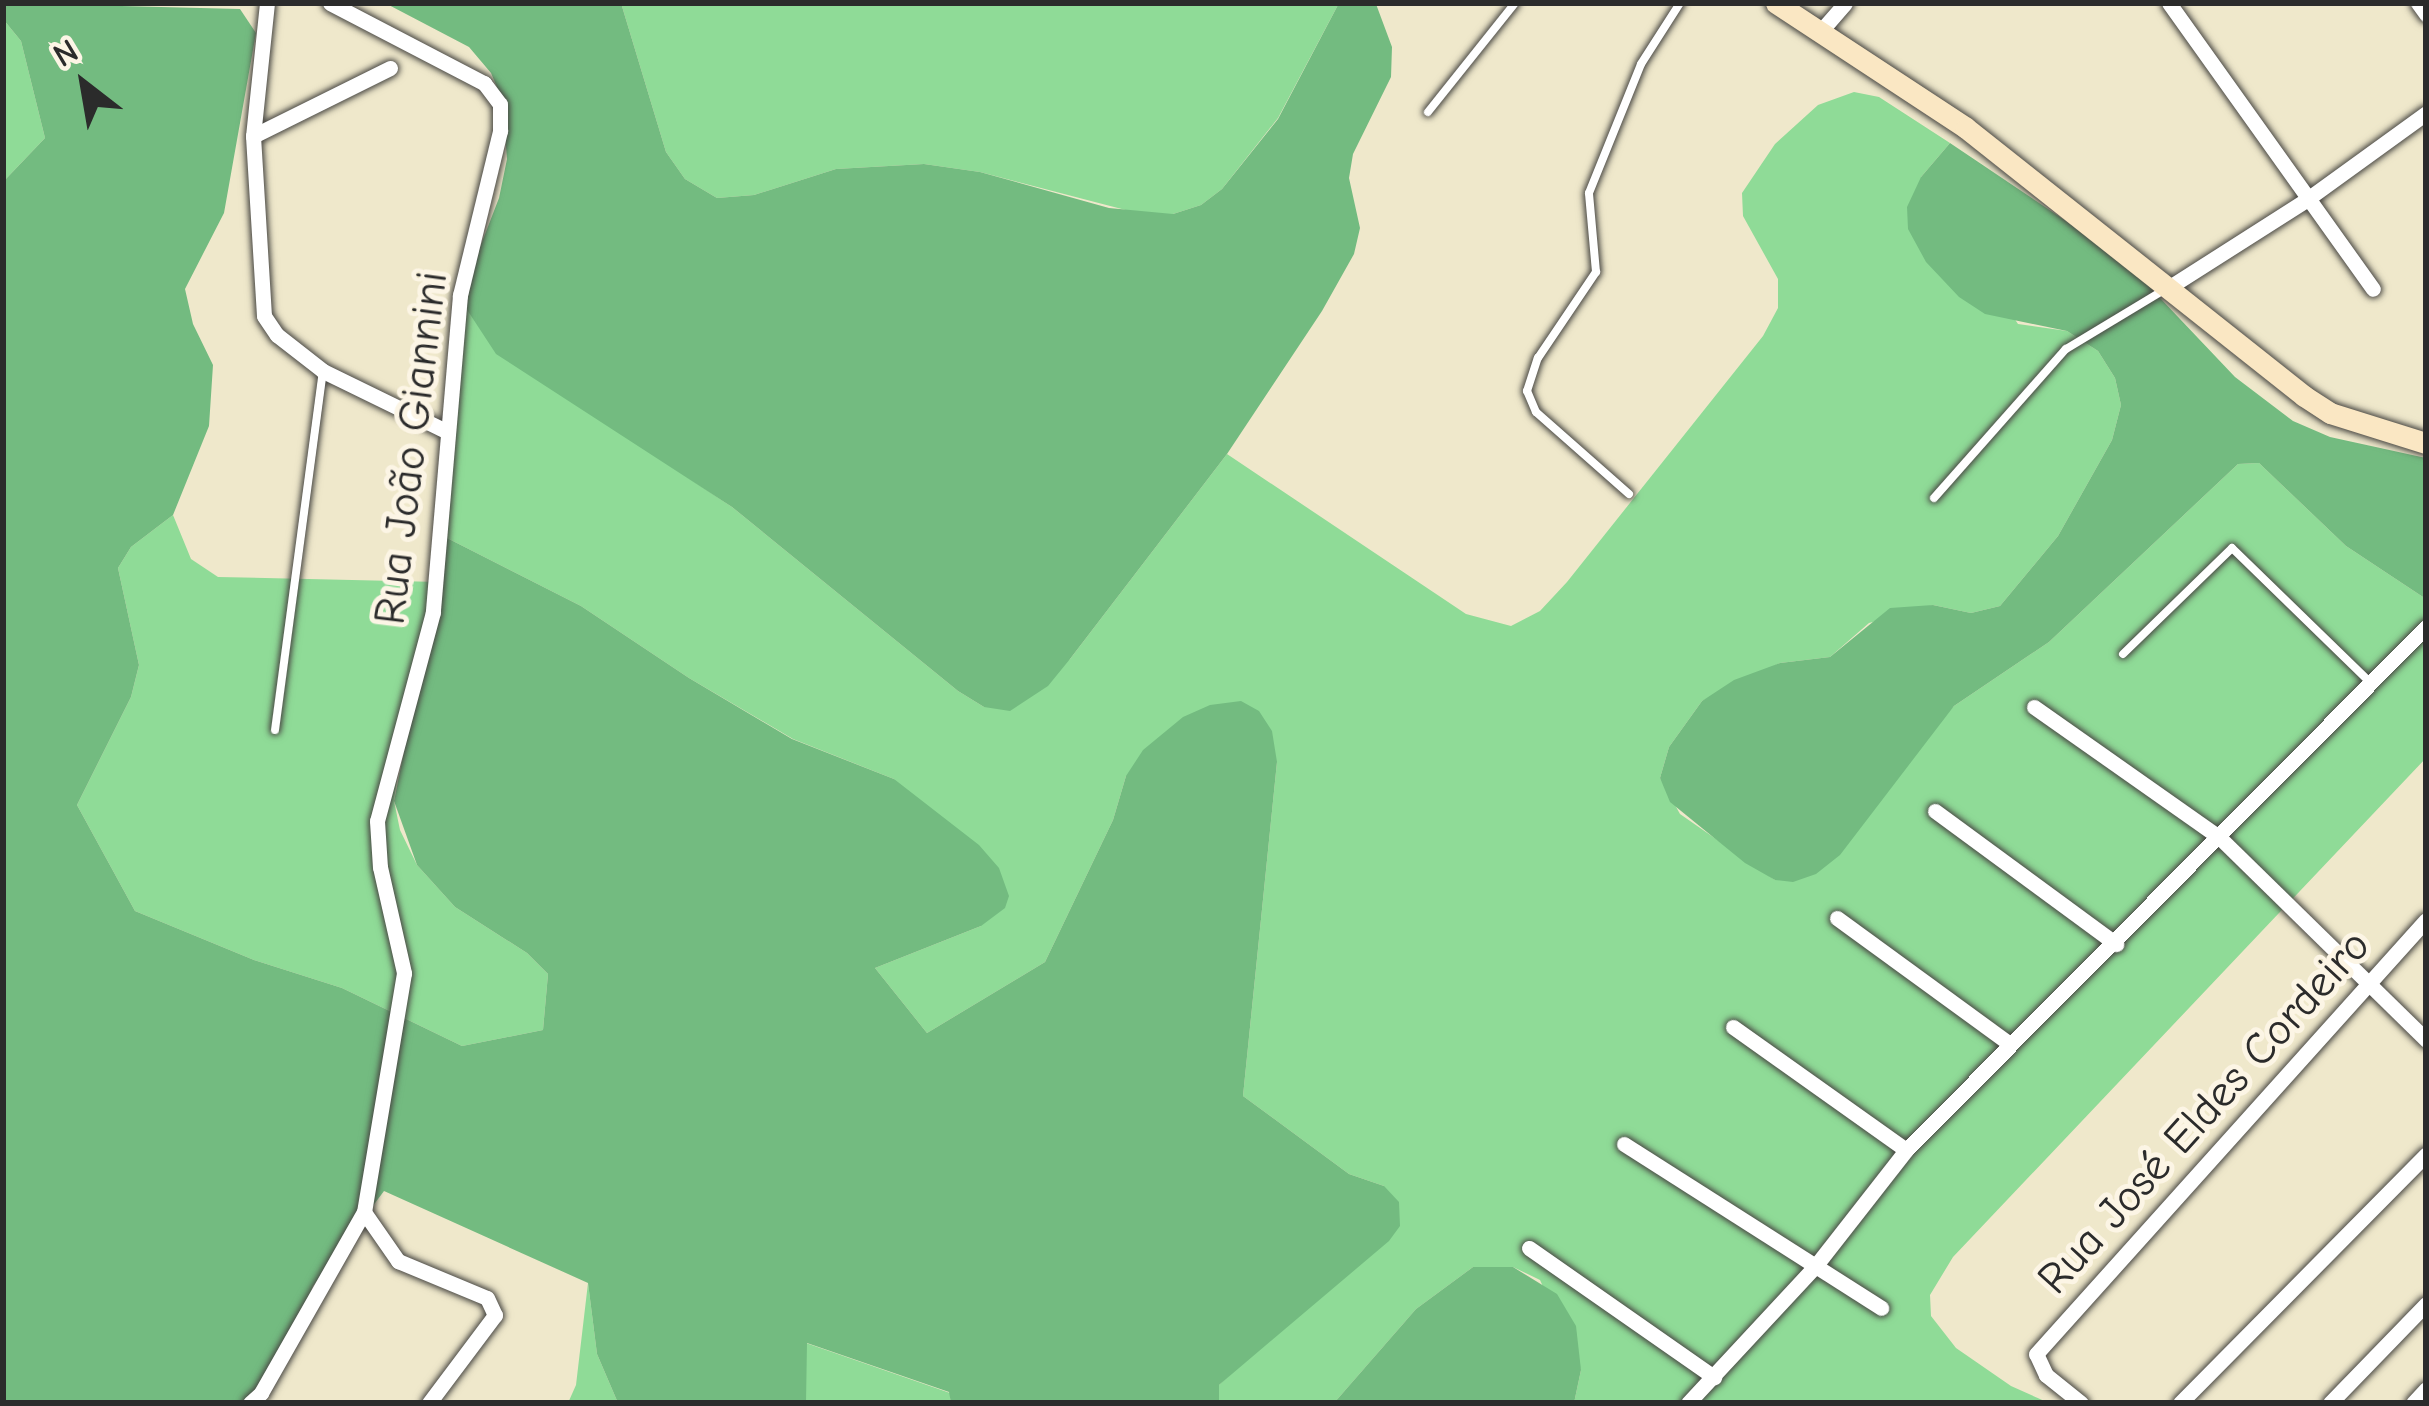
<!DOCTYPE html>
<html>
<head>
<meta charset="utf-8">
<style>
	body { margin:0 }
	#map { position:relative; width:2429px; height:1406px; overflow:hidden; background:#efe8cb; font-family:"Comic Neue",sans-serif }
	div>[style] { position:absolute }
	.green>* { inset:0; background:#8fdb97 }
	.forest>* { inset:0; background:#73bb80 }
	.roads { filter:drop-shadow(0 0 3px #484743) drop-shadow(0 0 3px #484743) }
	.lane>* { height:8px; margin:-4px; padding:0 4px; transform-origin:4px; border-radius:4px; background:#fff }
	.street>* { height:15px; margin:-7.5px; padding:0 7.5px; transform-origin:7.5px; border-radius:7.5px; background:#fff }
	.secondary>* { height:21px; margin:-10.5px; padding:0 10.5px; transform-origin:10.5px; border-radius:10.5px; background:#fae7c3 }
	span { translate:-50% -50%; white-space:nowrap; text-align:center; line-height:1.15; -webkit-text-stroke:10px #fcf5e5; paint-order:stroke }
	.street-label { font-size:45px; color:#2b2b2b }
	.frame { position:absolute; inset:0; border:6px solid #2b2b2b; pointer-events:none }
	.north { position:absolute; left:24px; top:24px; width:120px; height:120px; -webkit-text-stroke:9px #fcf5e5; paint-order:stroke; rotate:329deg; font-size:33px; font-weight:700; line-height:48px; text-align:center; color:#2b2b2b }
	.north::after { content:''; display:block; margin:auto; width:42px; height:54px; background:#2b2b2b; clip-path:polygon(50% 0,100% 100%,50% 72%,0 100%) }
</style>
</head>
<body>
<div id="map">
	<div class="green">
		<div style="clip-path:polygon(621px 3px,1339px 3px,1278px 118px,1222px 189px,1201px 205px,1173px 214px,1141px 214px,980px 172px,924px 164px,836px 169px,754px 195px,717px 198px,685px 179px,666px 152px)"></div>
		<div style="clip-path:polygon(3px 19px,21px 41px,45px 138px,3px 182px)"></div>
		<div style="clip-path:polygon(1854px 92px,1879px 97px,1950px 143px,1921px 177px,2018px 324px,2067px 331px,2098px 351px,2115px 378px,2121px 405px,2112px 440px,2058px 536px,2000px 606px,1971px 613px,1933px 605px,1869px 623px,1830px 657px,1780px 663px,1702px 701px,1669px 747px,1660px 778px,1680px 814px,1775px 880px,1954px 706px,2049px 642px,2238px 464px,2259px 463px,2346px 546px,2426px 599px,2426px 758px,1953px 1257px,1930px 1295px,1931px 1316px,1956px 1348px,2011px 1386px,2049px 1403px,1574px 1403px,1581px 1370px,1540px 1280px,1513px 1267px,1473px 1267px,1416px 1309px,1334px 1403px,1219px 1403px,1219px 1385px,1253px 1353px,1384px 1186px,1349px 1174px,1243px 1096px,1277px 762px,1126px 776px,1113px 820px,1045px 962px,927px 1033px,875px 968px,981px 926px,894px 779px,793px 739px,689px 678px,581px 606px,447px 538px,460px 299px,558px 391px,732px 507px,958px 691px,984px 707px,1070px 659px,1227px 454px,1466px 614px,1511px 626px,1540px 611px,1567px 582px,1763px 336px,1778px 308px,1778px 279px,1743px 216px,1742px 193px,1775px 144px,1818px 105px)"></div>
		<div style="clip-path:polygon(173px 515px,191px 559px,218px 577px,439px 582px,410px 736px,399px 764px,394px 801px,400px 830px,417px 865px,455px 907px,527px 953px,548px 974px,543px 1030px,462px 1046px,342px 988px,254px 960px,135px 911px,77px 805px,131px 697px,139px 665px,118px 568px,131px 547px)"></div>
		<div style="clip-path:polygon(588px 1283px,597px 1354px,618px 1403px,568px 1403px,576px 1385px)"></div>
		<div style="clip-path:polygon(806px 1343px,950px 1393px,951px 1403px,806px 1403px)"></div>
	</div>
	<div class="forest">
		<div style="clip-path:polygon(3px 3px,240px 9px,256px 33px,224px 213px,185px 289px,193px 324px,213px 365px,209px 426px,173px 515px,131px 547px,118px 568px,139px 665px,131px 697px,77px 805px,135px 911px,254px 960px,342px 988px,462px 1046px,543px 1030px,548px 974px,527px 953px,455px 907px,417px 865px,394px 801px,447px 538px,581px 606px,689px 678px,792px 739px,894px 779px,979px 845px,999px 868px,1009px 896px,1005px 908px,981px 926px,875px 968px,927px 1033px,1045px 962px,1113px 820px,1126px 776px,1143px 750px,1183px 717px,1210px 705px,1241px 701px,1259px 711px,1272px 731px,1277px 762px,1243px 1096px,1349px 1174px,1384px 1186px,1399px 1202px,1400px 1226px,1389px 1241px,1219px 1385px,1219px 1403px,951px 1403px,949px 1392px,807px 1343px,806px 1403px,618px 1403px,597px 1354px,588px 1283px,384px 1191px,313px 1286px,293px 1334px,246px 1403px,3px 1403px,3px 182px,45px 138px,21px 41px,3px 19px)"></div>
		<div style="clip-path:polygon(385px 3px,621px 3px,666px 152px,685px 179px,717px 198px,754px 195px,836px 169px,924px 164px,980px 172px,1109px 208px,1173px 214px,1201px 205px,1222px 189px,1278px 119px,1339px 3px,1376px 4px,1392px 47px,1391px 77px,1353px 154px,1349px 178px,1360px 228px,1354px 254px,1322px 311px,1227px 454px,1070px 659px,1048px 686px,1010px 711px,984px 707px,958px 691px,732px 507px,496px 354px,460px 299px,499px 198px,507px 159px,502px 99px,491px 73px,469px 47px)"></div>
		<div style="clip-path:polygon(1950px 143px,2124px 260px,2235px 377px,2293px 421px,2330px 437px,2426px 458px,2426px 599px,2346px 546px,2259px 463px,2238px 464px,2049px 642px,1954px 706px,1840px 855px,1816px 874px,1793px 882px,1775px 880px,1745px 863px,1670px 802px,1660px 778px,1669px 747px,1702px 701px,1734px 680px,1780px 663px,1830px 657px,1890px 608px,1933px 605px,1971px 613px,2000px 606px,2058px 536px,2112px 440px,2121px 405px,2115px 378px,2098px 351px,2067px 331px,1985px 314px,1959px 297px,1926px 262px,1908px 229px,1907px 207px,1921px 177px)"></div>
		<div style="clip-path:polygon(1473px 1267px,1513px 1267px,1557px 1294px,1576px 1326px,1581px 1370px,1574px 1403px,1334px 1403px,1416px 1309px)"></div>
	</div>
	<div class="roads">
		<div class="lane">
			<div style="left:1428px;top:112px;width:139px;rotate:-51.4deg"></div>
			<div style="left:1629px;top:494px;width:124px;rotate:-138.6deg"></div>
			<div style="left:1536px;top:412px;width:23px;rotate:-113deg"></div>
			<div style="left:1527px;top:391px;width:35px;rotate:-72deg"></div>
			<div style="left:1538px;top:358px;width:104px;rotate:-56deg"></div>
			<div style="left:1596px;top:272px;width:79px;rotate:-95.1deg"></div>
			<div style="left:1589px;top:193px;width:139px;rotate:-68deg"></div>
			<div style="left:1641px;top:64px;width:72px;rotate:-57.4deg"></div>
			<div style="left:1934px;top:498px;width:199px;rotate:-48.5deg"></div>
			<div style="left:2066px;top:349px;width:112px;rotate:-31.1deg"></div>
			<div style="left:2123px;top:654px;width:152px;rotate:-44.2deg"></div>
			<div style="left:2232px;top:548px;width:192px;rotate:44.2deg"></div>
			<div style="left:275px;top:730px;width:361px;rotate:-82.4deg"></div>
		</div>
		<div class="street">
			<div style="left:267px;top:3px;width:134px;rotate:96deg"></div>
			<div style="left:253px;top:136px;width:180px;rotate:86.5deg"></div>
			<div style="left:264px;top:316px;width:23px;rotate:56deg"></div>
			<div style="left:277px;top:335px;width:58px;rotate:38deg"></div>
			<div style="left:323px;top:371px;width:139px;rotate:26deg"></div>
			<div style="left:330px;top:3px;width:174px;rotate:27.5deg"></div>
			<div style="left:484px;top:83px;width:26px;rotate:53deg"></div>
			<div style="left:500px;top:104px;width:27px;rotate:90deg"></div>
			<div style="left:500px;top:131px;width:169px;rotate:103.7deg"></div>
			<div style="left:460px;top:295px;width:318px;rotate:94.9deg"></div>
			<div style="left:433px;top:612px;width:216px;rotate:105deg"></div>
			<div style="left:377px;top:821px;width:46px;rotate:86.3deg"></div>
			<div style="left:380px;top:867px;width:109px;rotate:77.2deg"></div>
			<div style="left:404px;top:973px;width:242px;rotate:99.5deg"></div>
			<div style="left:364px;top:1212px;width:60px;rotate:55.2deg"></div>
			<div style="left:398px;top:1261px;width:96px;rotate:22.6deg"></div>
			<div style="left:487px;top:1298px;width:19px;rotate:65deg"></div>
			<div style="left:495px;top:1315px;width:110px;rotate:126.9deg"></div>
			<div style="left:2169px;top:3px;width:351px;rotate:54.5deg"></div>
			<div style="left:2418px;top:3px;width:14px;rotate:54deg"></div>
			<div style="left:1820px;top:32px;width:38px;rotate:-49deg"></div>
			<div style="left:253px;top:136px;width:153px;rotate:-26.4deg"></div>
			<div style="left:2168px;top:288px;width:164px;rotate:-32.5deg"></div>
			<div style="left:2306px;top:200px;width:148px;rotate:-35.9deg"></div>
			<div style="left:2034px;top:707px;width:226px;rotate:35.1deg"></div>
			<div style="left:2219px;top:837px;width:290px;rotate:44.4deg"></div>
			<div style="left:1935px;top:811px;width:225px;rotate:36.3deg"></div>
			<div style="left:1837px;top:918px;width:214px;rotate:36.1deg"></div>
			<div style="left:1733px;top:1027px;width:212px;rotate:35.4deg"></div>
			<div style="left:1624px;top:1144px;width:305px;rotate:32.5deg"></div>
			<div style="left:1529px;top:1248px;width:226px;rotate:34.9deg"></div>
			<div style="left:250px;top:1403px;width:15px;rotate:-42deg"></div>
			<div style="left:261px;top:1393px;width:208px;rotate:-60.4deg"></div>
			<div style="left:1688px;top:1403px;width:190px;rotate:-47.1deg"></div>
			<div style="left:1817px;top:1264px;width:145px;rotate:-52deg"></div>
			<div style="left:1906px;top:1150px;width:738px;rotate:-45.16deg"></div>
			<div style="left:2081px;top:1403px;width:45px;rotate:-141.3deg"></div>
			<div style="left:2046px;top:1375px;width:23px;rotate:-115deg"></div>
			<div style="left:2036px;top:1354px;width:583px;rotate:-48.06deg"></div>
			<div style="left:2180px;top:1403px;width:350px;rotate:-45.3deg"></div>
			<div style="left:2330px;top:1403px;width:138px;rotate:-45.9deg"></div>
			<div style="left:2413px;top:1403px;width:19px;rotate:-47deg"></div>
		</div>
		<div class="secondary">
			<div style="left:1776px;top:3px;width:227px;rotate:33.3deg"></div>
			<div style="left:1966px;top:128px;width:431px;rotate:38.4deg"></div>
			<div style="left:2304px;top:396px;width:31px;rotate:33deg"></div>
			<div style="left:2330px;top:413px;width:101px;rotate:17.4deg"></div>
		</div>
	</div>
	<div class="street-label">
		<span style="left:411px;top:448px;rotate:-83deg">Rua João Giannini</span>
		<span style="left:2204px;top:1112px;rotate:-48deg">Rua José Eldes Cordeiro</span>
	</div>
	<div class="frame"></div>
	<div class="north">N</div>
</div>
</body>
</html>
